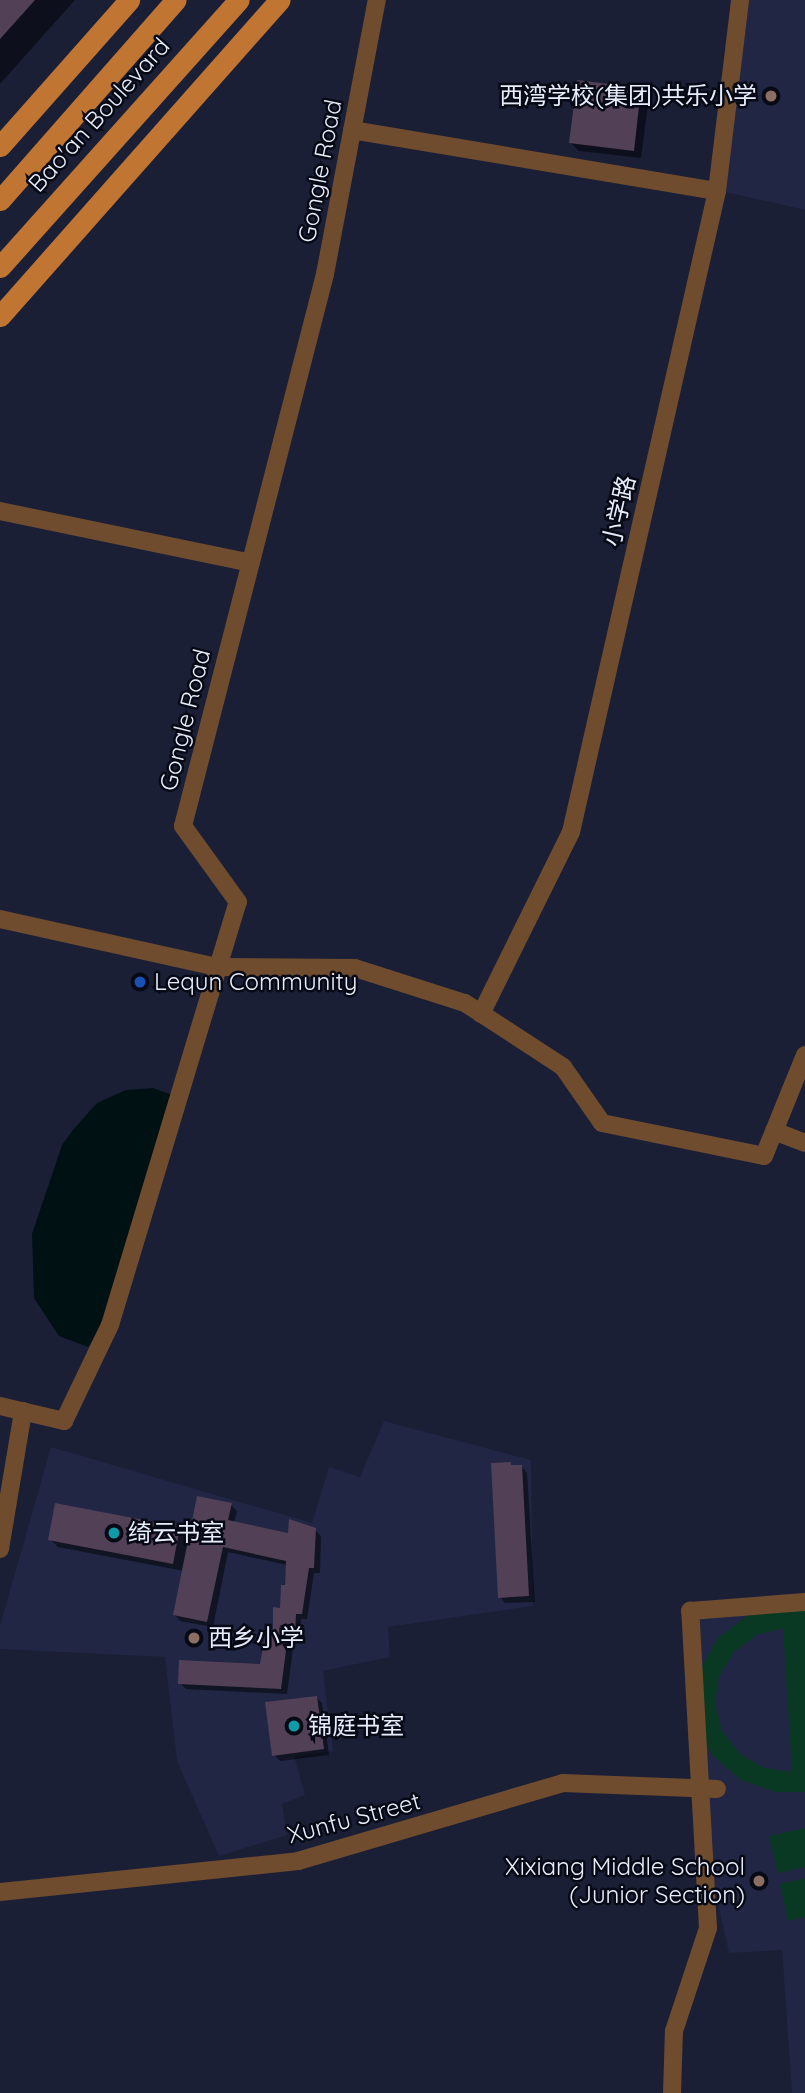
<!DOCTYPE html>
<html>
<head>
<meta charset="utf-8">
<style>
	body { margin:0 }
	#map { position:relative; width:805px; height:2093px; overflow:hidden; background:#1a1f36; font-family:Quicksand,"Noto Sans SC",sans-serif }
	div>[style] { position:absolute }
	.built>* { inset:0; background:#202643 }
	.green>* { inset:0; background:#0a3923 }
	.water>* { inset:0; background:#001113 }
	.shadow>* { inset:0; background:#0007 }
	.building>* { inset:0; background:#524057 }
	.minor>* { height:18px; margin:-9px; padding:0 9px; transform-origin:9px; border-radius:9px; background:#704c2f }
	.major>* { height:21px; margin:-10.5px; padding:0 10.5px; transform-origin:10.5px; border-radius:10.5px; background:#c07532 }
	.dots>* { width:19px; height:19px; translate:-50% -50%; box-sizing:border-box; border:4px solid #070a14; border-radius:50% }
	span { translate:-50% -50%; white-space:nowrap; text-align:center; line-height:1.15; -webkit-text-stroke:5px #070a14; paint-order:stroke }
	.poi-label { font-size:24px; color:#e8edfd }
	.right { translate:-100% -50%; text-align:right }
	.left { translate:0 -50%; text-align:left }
	.street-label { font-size:24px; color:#e8edfd }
</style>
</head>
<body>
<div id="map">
	<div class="built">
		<div style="clip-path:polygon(749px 0,805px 0,805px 210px,725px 192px)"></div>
		<div style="clip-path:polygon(384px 1421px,531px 1460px,533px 1606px,388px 1627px,390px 1657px,323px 1671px,333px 1751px,294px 1756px,305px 1795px,282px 1804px,287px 1835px,219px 1856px,177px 1761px,165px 1657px,0 1649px,0 1626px,51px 1447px,312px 1523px,329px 1467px,360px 1477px)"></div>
		<div style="clip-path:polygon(805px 1602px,805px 2093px,792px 2093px,782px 1950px,729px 1953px,698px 1811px,690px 1611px)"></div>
	</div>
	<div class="green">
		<div style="clip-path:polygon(evenodd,805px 1605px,805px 1792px,775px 1792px,741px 1780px,713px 1756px,704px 1741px,700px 1669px,718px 1638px,747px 1616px,805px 1605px,783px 1628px,792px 1772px,791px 1772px,764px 1768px,740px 1754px,722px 1731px,715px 1704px,719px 1676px,734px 1652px,756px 1635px,783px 1628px)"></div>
		<div style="clip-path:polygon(805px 1828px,805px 1867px,778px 1873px,769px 1836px)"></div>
		<div style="clip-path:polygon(805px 1878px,805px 1917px,788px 1921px,780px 1884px)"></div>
	</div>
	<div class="water">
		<div style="clip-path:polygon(153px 1088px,172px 1095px,101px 1325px,88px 1347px,59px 1336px,34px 1298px,32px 1234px,62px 1145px,73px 1130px,97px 1103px,126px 1090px)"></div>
	</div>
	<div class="shadow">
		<div style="clip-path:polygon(0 0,75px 0,0 84px)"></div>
		<div style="clip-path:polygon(641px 89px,649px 97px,641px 158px,579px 151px,571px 143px)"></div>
		<div style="clip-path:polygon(522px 1467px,527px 1473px,535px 1602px,505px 1603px,500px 1597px)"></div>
		<div style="clip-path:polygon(231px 1505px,237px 1511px,234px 1523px,290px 1536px,315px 1530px,321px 1536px,320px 1573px,314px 1573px,307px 1619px,301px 1619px,300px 1640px,294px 1640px,287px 1694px,186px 1689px,180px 1683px,262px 1666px,281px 1610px,287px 1565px,228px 1552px,213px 1627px,180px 1621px,175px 1615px,184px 1571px,58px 1547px,50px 1539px,179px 1529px,187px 1537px,187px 1553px)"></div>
		<div style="clip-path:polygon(316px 1697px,322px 1703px,329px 1755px,280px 1761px,274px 1755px)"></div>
	</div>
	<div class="building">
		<div style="clip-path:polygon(0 0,35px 0,0 39px)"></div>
		<div style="clip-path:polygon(577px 80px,641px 88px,634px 151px,569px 143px)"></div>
		<div style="clip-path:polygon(511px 1462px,511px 1465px,522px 1465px,529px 1596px,498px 1598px,491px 1463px)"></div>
		<div style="clip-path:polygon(197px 1496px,232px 1503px,228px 1520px,288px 1533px,289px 1519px,316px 1528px,314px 1568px,309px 1568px,302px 1614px,296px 1614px,295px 1635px,288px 1635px,281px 1689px,178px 1684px,179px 1660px,260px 1664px,266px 1630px,273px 1630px,273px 1607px,280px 1608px,281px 1585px,285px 1585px,286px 1561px,223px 1547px,207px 1622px,173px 1615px)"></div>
		<div style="clip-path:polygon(55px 1503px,180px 1527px,173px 1564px,48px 1540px)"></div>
		<div style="clip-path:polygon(317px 1696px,324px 1749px,272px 1756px,265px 1702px)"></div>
	</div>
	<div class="minor">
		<div style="left:352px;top:130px;width:370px;rotate:9.5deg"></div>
		<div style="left:0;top:511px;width:256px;rotate:11.7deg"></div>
		<div style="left:0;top:919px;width:222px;rotate:12.5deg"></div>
		<div style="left:217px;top:967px;width:138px;rotate:0.4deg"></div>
		<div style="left:355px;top:968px;width:115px;rotate:17.7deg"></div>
		<div style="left:465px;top:1003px;width:117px;rotate:33.1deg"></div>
		<div style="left:563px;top:1067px;width:68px;rotate:55.1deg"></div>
		<div style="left:602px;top:1123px;width:165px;rotate:11.5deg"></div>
		<div style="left:764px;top:1156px;width:109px;rotate:-67.9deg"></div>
		<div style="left:481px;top:1014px;width:203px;rotate:-63.7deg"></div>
		<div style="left:571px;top:832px;width:657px;rotate:-77.17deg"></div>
		<div style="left:717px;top:191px;width:192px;rotate:-83.1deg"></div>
		<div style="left:774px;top:1131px;width:33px;rotate:21deg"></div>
		<div style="left:0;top:1406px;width:66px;rotate:13.2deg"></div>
		<div style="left:64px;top:1421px;width:106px;rotate:-64.4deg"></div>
		<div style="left:110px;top:1325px;width:442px;rotate:-73.2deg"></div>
		<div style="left:238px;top:902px;width:94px;rotate:-125.9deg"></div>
		<div style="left:183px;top:826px;width:570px;rotate:-75.57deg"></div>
		<div style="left:325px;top:274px;width:279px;rotate:-79.3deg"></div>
		<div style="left:0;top:1549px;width:140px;rotate:-80.5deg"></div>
		<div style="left:0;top:1892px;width:300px;rotate:-5.9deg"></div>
		<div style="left:298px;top:1861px;width:276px;rotate:-16.4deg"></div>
		<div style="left:563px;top:1783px;width:154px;rotate:2.2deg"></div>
		<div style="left:672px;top:2093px;width:62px;rotate:-88.2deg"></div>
		<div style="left:674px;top:2031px;width:108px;rotate:-71.7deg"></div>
		<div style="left:708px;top:1928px;width:318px;rotate:-93.2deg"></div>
		<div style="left:690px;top:1611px;width:115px;rotate:-4.5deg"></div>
	</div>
	<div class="major">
		<div style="left:0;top:146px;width:195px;rotate:-48.5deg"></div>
		<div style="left:0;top:200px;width:266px;rotate:-48.7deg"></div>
		<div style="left:0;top:267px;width:358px;rotate:-48.2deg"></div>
		<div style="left:0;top:316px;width:422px;rotate:-48.5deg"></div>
	</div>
	<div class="dots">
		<div style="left:771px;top:96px;background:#8d6e63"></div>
		<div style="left:140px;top:982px;background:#1a4fb4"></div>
		<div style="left:114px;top:1533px;background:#0f9aa8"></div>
		<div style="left:194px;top:1638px;background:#8d6e63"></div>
		<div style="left:294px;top:1726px;background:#0f9aa8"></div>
		<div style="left:759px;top:1881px;background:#8d6e63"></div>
	</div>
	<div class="poi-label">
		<span class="right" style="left:757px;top:96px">西湾学校(集团)共乐小学</span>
		<span class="left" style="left:154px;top:982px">Lequn Community</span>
		<span class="left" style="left:128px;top:1533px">绮云书室</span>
		<span class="left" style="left:208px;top:1638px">西乡小学</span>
		<span class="left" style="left:308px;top:1726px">锦庭书室</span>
		<span class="right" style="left:745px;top:1881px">Xixiang Middle School<br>(Junior Section)</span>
	</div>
	<div class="street-label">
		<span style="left:99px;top:115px;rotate:-48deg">Bao'an Boulevard</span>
		<span style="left:320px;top:171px;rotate:-79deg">Gongle Road</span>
		<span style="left:619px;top:511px;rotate:-77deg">小学路</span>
		<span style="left:185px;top:720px;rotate:-76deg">Gongle Road</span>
		<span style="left:354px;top:1818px;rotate:-15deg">Xunfu Street</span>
	</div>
</div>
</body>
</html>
